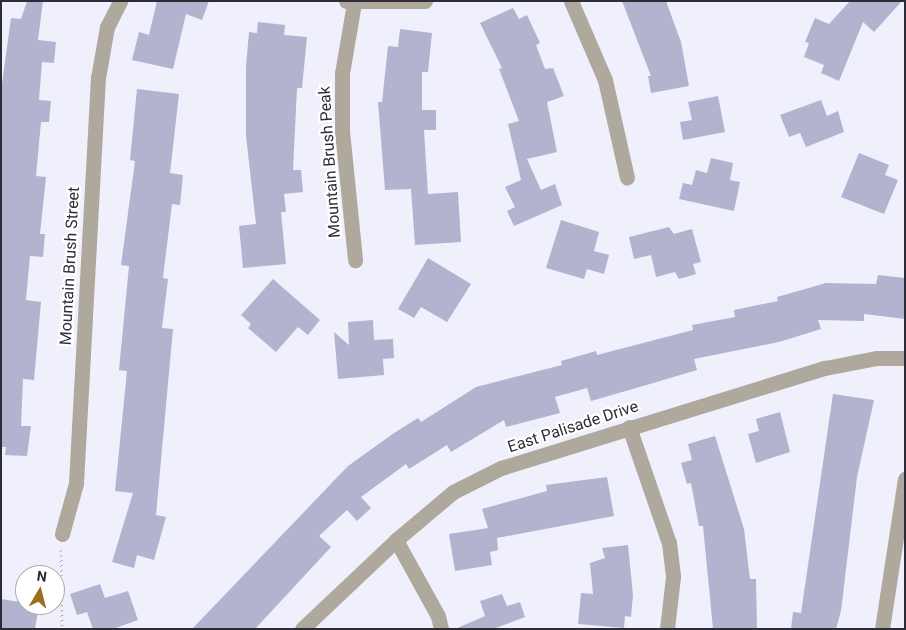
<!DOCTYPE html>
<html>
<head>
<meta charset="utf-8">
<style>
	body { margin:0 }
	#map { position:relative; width:906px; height:630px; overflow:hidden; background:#eff0fb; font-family:Roboto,sans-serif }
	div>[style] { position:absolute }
	.building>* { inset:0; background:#b2b3cf }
	.path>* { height:3px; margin-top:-1.5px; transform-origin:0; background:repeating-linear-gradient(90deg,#acadb8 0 1px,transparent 0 5px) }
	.minor>* { height:15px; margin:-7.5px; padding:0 7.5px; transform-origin:7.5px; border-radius:7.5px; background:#aea89d }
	span { translate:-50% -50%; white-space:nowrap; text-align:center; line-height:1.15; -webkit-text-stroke:4.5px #fff; paint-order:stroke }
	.street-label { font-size:16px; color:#2d2d38 }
	.frame { position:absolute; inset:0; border:2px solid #2d2d38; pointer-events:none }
	.north { position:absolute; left:15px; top:565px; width:50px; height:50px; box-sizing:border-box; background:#fff; border:1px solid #ababaf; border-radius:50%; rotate:8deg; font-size:14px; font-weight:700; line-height:20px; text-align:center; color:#2d2d38 }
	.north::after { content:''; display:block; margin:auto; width:18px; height:22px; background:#99701c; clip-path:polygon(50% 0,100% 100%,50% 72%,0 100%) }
</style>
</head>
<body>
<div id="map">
	<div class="building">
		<div style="clip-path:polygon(27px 1px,43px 1px,38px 40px,56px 42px,54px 63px,42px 62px,39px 100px,51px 101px,49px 122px,41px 122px,36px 176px,46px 177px,40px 234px,45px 234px,43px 257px,30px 256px,26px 300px,41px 302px,34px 380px,23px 379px,21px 426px,31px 426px,27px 456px,5px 455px,6px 447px,1px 447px,1px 91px,11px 18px,21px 19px)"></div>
		<div style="clip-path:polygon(157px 1px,209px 1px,202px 20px,186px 14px,173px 69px,132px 60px,139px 32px,149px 35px)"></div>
		<div style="clip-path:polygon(622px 1px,666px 1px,681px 42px,689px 86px,651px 93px,648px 76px,651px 76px)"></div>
		<div style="clip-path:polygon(850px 1px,902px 1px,874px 32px,863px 22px,839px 81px,821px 73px,824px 65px,804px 57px,809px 43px,805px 42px,815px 18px,829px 24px)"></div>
		<div style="clip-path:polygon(513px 8px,519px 19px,527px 15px,540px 43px,536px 45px,545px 69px,553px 68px,564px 96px,547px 102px,557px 152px,527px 159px,541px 190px,555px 184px,562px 205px,514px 226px,507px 211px,515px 207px,505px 187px,521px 180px,508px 124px,519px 121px,499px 69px,502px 68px,480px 23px)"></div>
		<div style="clip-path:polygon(258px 22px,285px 25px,284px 35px,307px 37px,302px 88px,297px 88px,293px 170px,301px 170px,303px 192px,284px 194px,286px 212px,281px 212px,286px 264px,243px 268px,239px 226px,256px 224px,246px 136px,246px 66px,249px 32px,257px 33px)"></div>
		<div style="clip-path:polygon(400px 29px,432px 33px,428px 72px,422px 72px,422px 110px,436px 110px,436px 130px,424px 130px,428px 194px,458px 192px,461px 242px,415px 245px,411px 189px,385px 190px,378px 102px,382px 102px,388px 46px,398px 47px)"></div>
		<div style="clip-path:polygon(137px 89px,179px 94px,170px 173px,183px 175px,180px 205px,172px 204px,163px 278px,168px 279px,162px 328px,173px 329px,156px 515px,166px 517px,154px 560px,137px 555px,134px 568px,112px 562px,133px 493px,115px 491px,127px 371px,119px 370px,129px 266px,121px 265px,135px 161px,130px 160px)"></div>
		<div style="clip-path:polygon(718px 96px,725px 132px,683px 140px,680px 122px,692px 120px,688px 102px)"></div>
		<div style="clip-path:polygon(821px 100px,827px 116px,838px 111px,844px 132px,806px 147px,800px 133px,789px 137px,780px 115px)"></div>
		<div style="clip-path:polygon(859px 153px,889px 165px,885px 175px,898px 180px,884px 214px,841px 197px)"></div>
		<div style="clip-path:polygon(711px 158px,733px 163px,730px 180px,740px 182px,734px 211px,679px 199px,683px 183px,692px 185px,696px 170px,707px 173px)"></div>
		<div style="clip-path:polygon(561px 220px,599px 232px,594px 251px,609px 255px,604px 274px,587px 269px,584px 279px,546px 268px)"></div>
		<div style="clip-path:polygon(669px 227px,674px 234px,692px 229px,701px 262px,693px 264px,696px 274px,679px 279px,675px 272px,656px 277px,651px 255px,634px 259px,629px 237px)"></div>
		<div style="clip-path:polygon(428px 258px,471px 284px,447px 322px,421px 307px,414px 318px,398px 309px)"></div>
		<div style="clip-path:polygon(878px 275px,905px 278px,905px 319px,864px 314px,864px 321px,818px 320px,821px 329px,779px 342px,694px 359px,697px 370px,650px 384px,591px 401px,587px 388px,555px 397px,560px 413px,506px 427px,504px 420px,451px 452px,447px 445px,409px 469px,406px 464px,361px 497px,371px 508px,357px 521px,347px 510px,319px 536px,331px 547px,255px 629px,192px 629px,348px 466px,394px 433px,418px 418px,421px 422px,476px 387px,562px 365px,561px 361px,596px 351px,597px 355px,693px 330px,692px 325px,735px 317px,734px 310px,778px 301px,777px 297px,826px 283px,876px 284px)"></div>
		<div style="clip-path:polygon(273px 279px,320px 320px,308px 335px,298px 327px,276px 352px,248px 328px,251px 324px,241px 315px)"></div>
		<div style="clip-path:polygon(373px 320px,374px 340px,393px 339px,394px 358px,383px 359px,384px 375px,338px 379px,334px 332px,349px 345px,348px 322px)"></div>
		<div style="clip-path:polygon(833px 394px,874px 400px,857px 477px,841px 611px,836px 629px,791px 629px,793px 612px,801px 613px)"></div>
		<div style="clip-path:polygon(780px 412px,790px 452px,756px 463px,748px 434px,759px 431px,756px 419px)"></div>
		<div style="clip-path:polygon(715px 436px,744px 529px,750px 579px,756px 579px,757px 629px,713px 629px,703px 526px,699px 526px,691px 483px,687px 484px,681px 463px,692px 460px,688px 444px)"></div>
		<div style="clip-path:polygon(607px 477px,614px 516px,497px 538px,498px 550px,490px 552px,492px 565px,455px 571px,449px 534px,488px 528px,482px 509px,547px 491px,546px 485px)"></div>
		<div style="clip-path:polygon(628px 545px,633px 595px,631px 617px,625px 616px,624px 628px,578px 624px,581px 593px,593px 594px,590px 563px,605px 558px,602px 548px)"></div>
		<div style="clip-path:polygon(100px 584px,105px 598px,128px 591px,138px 620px,113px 629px,93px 629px,87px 612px,77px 615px,70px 594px)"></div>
		<div style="clip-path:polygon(502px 594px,507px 606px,520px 602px,525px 617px,493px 629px,455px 629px,485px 616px,480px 601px)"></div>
		<div style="clip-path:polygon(1px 599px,39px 605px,35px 629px,1px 629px)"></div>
	</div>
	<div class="path">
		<div style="left:61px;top:550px;width:79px;rotate:89.3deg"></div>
	</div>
	<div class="minor">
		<div style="left:346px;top:1px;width:79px"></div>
		<div style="left:571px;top:1px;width:86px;rotate:66.7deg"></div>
		<div style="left:605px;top:80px;width:100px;rotate:77.3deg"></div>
		<div style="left:354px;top:3px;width:71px;rotate:99.7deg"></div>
		<div style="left:342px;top:73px;width:58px;rotate:90deg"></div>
		<div style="left:342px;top:131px;width:130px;rotate:84.2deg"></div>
		<div style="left:629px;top:427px;width:123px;rotate:71deg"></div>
		<div style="left:669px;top:543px;width:34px;rotate:83deg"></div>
		<div style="left:673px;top:577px;width:52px;rotate:96.6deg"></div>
		<div style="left:62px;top:534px;width:53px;rotate:-74.6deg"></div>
		<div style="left:76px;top:483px;width:406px;rotate:-86.9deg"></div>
		<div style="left:98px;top:78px;width:52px;rotate:-80deg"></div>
		<div style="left:107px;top:27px;width:29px;rotate:-63deg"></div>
		<div style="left:396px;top:540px;width:87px;rotate:61.1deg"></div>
		<div style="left:438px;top:616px;width:13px;rotate:77deg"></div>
		<div style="left:302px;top:629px;width:129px;rotate:-43.4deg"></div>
		<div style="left:396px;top:540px;width:75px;rotate:-40.1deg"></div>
		<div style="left:453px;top:492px;width:54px;rotate:-26.6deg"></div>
		<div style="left:501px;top:468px;width:339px;rotate:-17.2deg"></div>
		<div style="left:825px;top:368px;width:53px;rotate:-10.9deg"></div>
		<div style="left:877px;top:358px;width:28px"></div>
		<div style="left:882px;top:629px;width:152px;rotate:-81.3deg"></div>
	</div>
	<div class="street-label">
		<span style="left:330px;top:162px;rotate:-94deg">Mountain Brush Peak</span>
		<span style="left:70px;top:266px;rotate:-87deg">Mountain Brush Street</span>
		<span style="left:573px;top:427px;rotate:-18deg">East Palisade Drive</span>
	</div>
	<div class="frame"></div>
	<div class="north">N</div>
</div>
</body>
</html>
